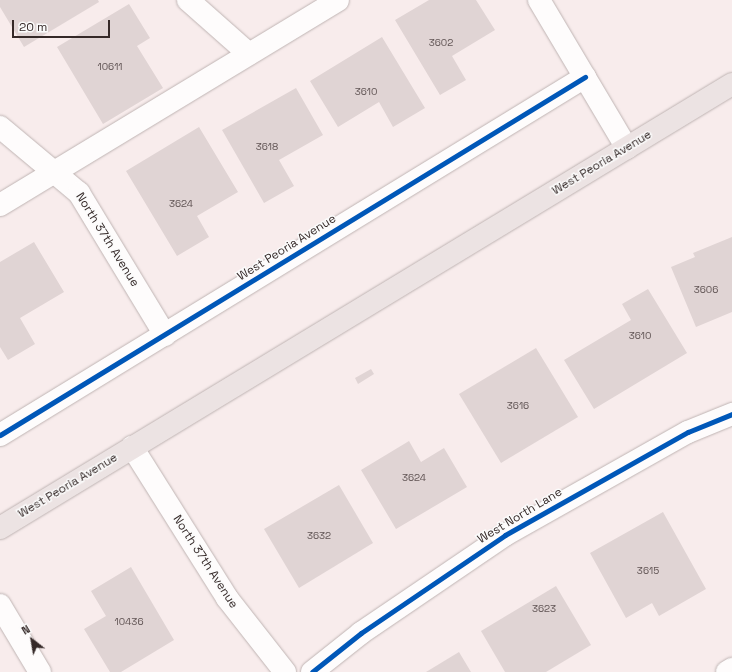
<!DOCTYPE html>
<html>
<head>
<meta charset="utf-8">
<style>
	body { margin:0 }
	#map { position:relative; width:732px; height:672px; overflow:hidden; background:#f8ecec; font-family:"Space Grotesk",sans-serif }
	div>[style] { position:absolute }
	.building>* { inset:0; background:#e0d4d4 }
	.roads { filter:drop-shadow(0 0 1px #bfb4b3) drop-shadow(0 0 1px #bfb4b3) }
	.minor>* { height:22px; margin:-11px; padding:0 11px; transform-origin:11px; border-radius:11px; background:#fefcfc }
	.major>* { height:22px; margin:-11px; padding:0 11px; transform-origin:11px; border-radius:11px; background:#ece3e3 }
	.cycleway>* { height:5px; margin:-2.5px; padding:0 2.5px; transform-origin:2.5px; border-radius:2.5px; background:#0057b8 }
	span { translate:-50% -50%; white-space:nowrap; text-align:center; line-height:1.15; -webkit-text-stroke:3px #fbfbfb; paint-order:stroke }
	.number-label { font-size:10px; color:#605454 }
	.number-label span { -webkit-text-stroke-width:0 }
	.street-label { font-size:12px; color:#352928 }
	.north { position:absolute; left:12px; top:620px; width:40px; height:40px; -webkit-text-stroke:3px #fbfbfb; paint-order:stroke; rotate:329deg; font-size:11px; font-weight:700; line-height:16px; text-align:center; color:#352928 }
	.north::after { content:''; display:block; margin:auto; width:14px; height:18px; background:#352928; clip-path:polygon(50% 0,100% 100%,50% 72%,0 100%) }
	.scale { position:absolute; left:12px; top:20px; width:98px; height:18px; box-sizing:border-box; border:2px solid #352928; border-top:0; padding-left:5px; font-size:12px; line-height:14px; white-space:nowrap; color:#352928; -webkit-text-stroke:3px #fbfbfb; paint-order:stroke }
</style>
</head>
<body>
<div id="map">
	<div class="building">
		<div style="clip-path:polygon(0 0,98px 0,99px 2px,24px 47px,0 7px)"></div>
		<div style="clip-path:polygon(429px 0,476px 0,495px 30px,452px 56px,466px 80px,440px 95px,395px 20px)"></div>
		<div style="clip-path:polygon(129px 4px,150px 38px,137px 46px,163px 88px,103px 124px,57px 47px)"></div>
		<div style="clip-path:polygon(382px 37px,425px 108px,393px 127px,379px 102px,338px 127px,310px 81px)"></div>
		<div style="clip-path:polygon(296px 88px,323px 135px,279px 160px,294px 186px,264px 203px,222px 130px)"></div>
		<div style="clip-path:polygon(199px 127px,238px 192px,197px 216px,209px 237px,177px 256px,126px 171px)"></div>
		<div style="clip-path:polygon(732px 237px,732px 312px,696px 327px,671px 267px,695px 257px,693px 253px)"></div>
		<div style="clip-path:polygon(34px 242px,64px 292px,20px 318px,35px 344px,8px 360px,0 347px,0 262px)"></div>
		<div style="clip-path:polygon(648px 289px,687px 353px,594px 409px,564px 360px,631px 320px,622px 304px)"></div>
		<div style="clip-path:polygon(536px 348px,578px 417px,501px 463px,459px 394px)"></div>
		<div style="clip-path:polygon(371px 369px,374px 374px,358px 384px,355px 378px)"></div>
		<div style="clip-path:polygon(409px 441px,421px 462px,444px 448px,467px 487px,396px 529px,361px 470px)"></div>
		<div style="clip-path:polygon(339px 485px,373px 543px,299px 588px,264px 529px)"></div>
		<div style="clip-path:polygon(663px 512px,706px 589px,659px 616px,652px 603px,626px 618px,590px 553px)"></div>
		<div style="clip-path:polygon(131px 567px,174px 640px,121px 672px,110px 672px,84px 629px,106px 616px,91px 591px)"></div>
		<div style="clip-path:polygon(556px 586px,591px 645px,546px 672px,505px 672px,481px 631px)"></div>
		<div style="clip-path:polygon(459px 652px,471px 672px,426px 672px)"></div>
	</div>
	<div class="roads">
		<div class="minor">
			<div style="left:188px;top:0;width:81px;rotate:41.5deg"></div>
			<div style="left:539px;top:0;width:172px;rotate:59.3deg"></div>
			<div style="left:0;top:127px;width:103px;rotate:39.9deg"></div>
			<div style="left:79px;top:193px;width:166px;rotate:58.8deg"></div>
			<div style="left:0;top:205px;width:395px;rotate:-31.2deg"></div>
			<div style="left:0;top:435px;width:686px;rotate:-31.47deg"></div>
			<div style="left:132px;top:447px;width:178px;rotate:57.8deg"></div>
			<div style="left:227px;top:598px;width:94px;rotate:51.9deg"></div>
			<div style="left:0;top:605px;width:78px;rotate:59.2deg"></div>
			<div style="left:312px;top:672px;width:63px;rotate:-38.5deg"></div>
			<div style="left:361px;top:633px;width:174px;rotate:-34.2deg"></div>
			<div style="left:505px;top:535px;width:210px;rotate:-29.4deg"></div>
			<div style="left:688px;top:432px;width:48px;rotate:-22.2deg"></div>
			<div style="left:727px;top:672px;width:6px;rotate:-31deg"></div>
		</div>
		<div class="major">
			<div style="left:0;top:528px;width:856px;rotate:-31.24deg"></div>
		</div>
	</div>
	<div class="cycleway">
		<div style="left:0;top:435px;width:686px;rotate:-31.47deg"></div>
		<div style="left:312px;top:672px;width:63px;rotate:-38.5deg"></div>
		<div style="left:361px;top:633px;width:174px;rotate:-34.2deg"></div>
		<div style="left:505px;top:535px;width:210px;rotate:-29.4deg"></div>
		<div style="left:688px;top:432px;width:48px;rotate:-22.2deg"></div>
	</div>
	<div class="number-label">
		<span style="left:441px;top:43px">3602</span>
		<span style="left:110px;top:67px">10611</span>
		<span style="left:366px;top:92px">3610</span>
		<span style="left:267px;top:147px">3618</span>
		<span style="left:181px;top:204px">3624</span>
		<span style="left:706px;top:290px">3606</span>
		<span style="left:640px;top:336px">3610</span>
		<span style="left:518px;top:406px">3616</span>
		<span style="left:414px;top:478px">3624</span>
		<span style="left:319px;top:536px">3632</span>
		<span style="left:648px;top:571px">3615</span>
		<span style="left:544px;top:609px">3623</span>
		<span style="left:129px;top:622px">10436</span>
	</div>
	<div class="street-label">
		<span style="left:602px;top:163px;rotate:-31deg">West Peoria Avenue</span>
		<span style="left:107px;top:240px;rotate:58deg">North 37th Avenue</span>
		<span style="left:287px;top:248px;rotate:-32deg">West Peoria Avenue</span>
		<span style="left:68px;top:486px;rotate:-31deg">West Peoria Avenue</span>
		<span style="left:520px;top:516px;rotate:-31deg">West North Lane</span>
		<span style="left:205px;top:562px;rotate:57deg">North 37th Avenue</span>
	</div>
	<div class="north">N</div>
	<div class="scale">20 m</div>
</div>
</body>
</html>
